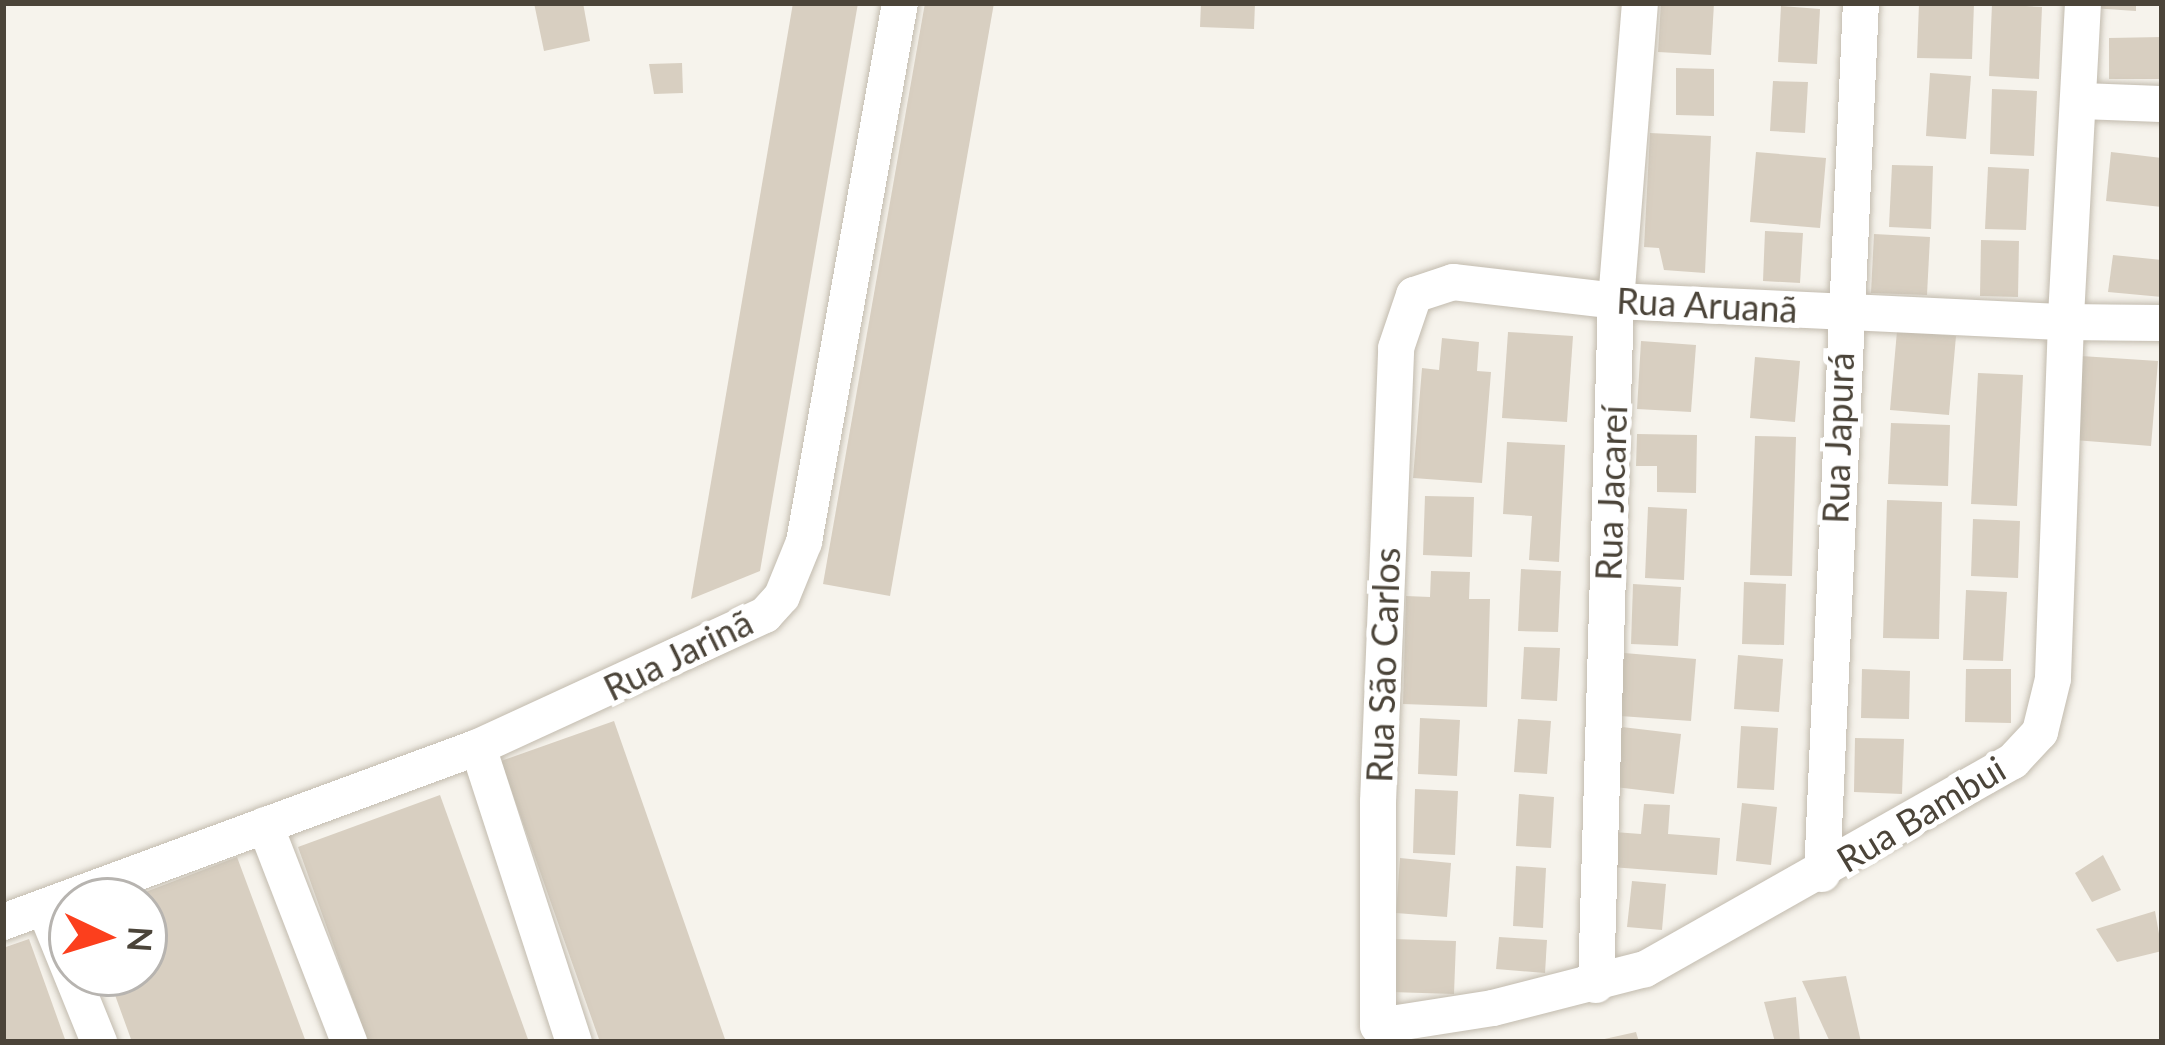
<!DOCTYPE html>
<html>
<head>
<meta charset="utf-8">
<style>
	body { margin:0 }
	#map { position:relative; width:2165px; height:1045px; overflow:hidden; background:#f6f3ec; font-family:Lato,sans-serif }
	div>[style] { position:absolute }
	.building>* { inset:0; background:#d8cfc1 }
	.roads { filter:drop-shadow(0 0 3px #c2bbae) drop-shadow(0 0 3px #c2bbae) }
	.minor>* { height:36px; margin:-18px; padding:0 18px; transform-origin:18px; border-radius:18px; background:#fff }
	span { translate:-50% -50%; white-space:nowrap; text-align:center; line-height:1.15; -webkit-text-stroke:10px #fff; paint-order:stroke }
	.street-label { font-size:36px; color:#4b4439 }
	.frame { position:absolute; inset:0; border:6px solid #4b4439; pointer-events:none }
	.north { position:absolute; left:48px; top:877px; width:120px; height:120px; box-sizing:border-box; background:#fff; border:3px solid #b7b4b0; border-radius:50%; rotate:94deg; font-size:33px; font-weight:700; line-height:48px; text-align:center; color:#4b4439 }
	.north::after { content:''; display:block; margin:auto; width:42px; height:54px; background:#fc3f1d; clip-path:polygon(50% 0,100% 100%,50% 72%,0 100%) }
</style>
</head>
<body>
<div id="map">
	<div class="building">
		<div style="clip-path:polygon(534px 3px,583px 3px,590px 41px,544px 51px)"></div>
		<div style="clip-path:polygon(793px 3px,858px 3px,760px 571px,691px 599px)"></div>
		<div style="clip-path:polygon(925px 3px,994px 3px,890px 596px,823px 584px)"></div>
		<div style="clip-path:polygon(1201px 3px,1255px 3px,1254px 29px,1200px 27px)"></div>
		<div style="clip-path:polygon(1661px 3px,1714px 3px,1711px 55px,1658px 52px)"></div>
		<div style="clip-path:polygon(1919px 3px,1974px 3px,1972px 59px,1917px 58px)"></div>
		<div style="clip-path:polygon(2091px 3px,2136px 3px,2136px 11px,2091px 8px)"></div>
		<div style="clip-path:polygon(1992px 4px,2042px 7px,2039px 79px,1989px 76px)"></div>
		<div style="clip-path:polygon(1781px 6px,1820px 9px,1817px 64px,1778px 62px)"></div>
		<div style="clip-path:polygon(2162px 37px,2162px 79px,2109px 79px,2109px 38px)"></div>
		<div style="clip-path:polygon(682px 63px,683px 93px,654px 94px,649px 64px)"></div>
		<div style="clip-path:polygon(1676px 68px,1714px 69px,1714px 116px,1676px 115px)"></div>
		<div style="clip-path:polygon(1930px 73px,1971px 76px,1966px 139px,1926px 136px)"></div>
		<div style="clip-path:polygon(1773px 81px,1808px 82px,1805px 133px,1770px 131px)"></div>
		<div style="clip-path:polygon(1992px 89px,2037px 91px,2034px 156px,1990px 154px)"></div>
		<div style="clip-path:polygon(1650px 133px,1711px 136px,1705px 273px,1664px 270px,1659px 248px,1644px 247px)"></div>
		<div style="clip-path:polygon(1756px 152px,1826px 158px,1820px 228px,1750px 222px)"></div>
		<div style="clip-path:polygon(2111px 152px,2162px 158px,2162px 207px,2106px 201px)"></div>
		<div style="clip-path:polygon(1892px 165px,1933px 166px,1931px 229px,1889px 227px)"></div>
		<div style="clip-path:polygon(1988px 167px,2029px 169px,2026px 230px,1985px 229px)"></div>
		<div style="clip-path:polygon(1765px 231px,1803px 233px,1800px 283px,1763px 281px)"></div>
		<div style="clip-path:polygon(1874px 234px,1930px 237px,1927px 295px,1871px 293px)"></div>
		<div style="clip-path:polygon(1981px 240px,2019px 241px,2018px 297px,1980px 296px)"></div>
		<div style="clip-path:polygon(2113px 255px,2162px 260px,2162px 297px,2108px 292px)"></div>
		<div style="clip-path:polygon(1897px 331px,1956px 336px,1949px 415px,1890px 410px)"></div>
		<div style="clip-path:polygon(1508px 332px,1573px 336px,1567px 422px,1502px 418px)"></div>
		<div style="clip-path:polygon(1442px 338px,1479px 342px,1477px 371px,1491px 372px,1482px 483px,1413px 478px,1422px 368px,1439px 370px)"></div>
		<div style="clip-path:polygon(1641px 341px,1696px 345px,1691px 412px,1637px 409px)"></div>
		<div style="clip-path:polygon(2081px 356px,2158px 361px,2151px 446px,2074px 440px)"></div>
		<div style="clip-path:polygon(1755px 357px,1800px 361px,1795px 422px,1750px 418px)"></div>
		<div style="clip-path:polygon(1978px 373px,2023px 375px,2017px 506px,1971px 504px)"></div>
		<div style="clip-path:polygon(1891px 423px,1950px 425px,1948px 486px,1888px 484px)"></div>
		<div style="clip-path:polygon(1637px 434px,1697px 435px,1696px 493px,1657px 492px,1657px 466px,1636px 466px)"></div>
		<div style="clip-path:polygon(1755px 436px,1796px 437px,1792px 576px,1750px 575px)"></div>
		<div style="clip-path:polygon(1507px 442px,1565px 445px,1559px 562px,1529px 560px,1532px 516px,1503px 514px)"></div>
		<div style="clip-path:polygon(1425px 496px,1474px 497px,1472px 557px,1423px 555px)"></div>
		<div style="clip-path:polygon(1887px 500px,1942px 502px,1939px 639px,1883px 638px)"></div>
		<div style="clip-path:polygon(1648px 507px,1687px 509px,1684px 580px,1645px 578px)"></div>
		<div style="clip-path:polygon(1973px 519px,2020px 521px,2018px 578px,1971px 576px)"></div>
		<div style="clip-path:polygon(1521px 569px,1561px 571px,1558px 632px,1518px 631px)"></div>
		<div style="clip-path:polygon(1431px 571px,1470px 572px,1469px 599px,1490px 599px,1487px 707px,1403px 704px,1406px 596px,1430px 597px)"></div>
		<div style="clip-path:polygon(1744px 582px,1786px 584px,1784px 645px,1742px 644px)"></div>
		<div style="clip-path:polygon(1633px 584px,1681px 587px,1678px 646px,1631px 644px)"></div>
		<div style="clip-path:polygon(1966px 590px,2007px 592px,2003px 661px,1963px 660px)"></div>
		<div style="clip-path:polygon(1524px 647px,1560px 648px,1557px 701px,1521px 699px)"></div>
		<div style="clip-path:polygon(1624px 653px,1696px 659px,1691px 721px,1620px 716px)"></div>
		<div style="clip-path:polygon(1738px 655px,1783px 659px,1779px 712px,1734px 709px)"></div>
		<div style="clip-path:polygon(1862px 669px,1910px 671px,1909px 719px,1861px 718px)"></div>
		<div style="clip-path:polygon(1966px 669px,2011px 669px,2011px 723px,1965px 722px)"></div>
		<div style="clip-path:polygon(1420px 718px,1460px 720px,1457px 776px,1418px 774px)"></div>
		<div style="clip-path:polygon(1518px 719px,1551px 721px,1547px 774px,1514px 772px)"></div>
		<div style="clip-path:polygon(614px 721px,726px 1042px,600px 1042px,501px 761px)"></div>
		<div style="clip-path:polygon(1741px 726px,1778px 728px,1774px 790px,1737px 788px)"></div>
		<div style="clip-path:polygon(1622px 727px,1681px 734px,1674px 794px,1615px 787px)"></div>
		<div style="clip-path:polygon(1855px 738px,1904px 739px,1902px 794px,1854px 792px)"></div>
		<div style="clip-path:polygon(1415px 789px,1458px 791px,1455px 855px,1413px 853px)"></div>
		<div style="clip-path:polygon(1519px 794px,1554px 797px,1551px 848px,1516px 846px)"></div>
		<div style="clip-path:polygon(440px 795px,529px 1042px,368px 1042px,298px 847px)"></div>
		<div style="clip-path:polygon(1742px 803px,1777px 807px,1771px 865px,1736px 861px)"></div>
		<div style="clip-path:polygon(1644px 804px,1670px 805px,1668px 834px,1720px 838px,1717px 875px,1611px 867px,1614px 832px,1641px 834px)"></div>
		<div style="clip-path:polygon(2103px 855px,2121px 890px,2092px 902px,2075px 873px)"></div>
		<div style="clip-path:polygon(237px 857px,306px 1042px,132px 1042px,107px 973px,144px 973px,144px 901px,122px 901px)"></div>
		<div style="clip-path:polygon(1400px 858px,1451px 863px,1447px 917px,1396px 913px)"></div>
		<div style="clip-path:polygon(1516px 866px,1546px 868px,1543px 928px,1513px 926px)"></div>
		<div style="clip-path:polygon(1632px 881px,1666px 884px,1662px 930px,1627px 927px)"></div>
		<div style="clip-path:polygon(2155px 911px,2162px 951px,2117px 962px,2096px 929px)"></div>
		<div style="clip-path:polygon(1499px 937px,1547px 940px,1545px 973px,1496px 969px)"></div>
		<div style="clip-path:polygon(29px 939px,66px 1042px,3px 1042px,3px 948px)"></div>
		<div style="clip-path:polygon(1393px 939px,1456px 941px,1454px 994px,1391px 992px)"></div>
		<div style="clip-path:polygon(1846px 976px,1861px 1042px,1830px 1042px,1802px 981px)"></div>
		<div style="clip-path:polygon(1796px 997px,1800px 1042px,1775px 1042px,1764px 1002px)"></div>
		<div style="clip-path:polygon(1636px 1032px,1639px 1042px,1600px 1042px,1600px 1040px)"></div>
	</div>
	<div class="roads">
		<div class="minor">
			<div style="left:2083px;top:3px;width:319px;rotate:93.1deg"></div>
			<div style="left:2066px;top:322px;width:357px;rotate:92.1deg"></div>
			<div style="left:2053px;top:679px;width:55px;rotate:103.8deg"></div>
			<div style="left:2040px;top:732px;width:40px;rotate:133deg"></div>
			<div style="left:2013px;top:761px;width:423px;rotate:150.5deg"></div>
			<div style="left:1645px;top:969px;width:157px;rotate:165.6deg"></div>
			<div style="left:1493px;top:1008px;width:116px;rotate:171.1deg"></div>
			<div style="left:1378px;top:1026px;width:224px;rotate:-90deg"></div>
			<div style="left:1378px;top:802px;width:454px;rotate:-87.7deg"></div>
			<div style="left:1396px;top:348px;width:56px;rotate:-71.2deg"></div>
			<div style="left:1414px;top:295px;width:41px;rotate:-18.4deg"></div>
			<div style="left:1453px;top:282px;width:164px;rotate:6.6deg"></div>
			<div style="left:1616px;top:301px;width:450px;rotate:2.7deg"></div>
			<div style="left:2066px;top:322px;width:96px;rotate:0.6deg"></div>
			<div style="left:2080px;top:101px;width:82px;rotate:2.1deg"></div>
			<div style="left:478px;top:747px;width:310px;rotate:72deg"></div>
			<div style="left:265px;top:825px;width:233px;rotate:68.8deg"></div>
			<div style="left:1822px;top:874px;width:872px;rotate:-87.44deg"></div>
			<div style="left:45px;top:909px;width:144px;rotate:67.9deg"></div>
			<div style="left:3px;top:922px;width:506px;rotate:-20.22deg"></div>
			<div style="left:478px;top:747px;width:316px;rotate:-24.7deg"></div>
			<div style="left:765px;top:615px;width:25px;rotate:-48deg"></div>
			<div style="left:782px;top:596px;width:58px;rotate:-67.8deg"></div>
			<div style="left:804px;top:542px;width:547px;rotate:-79.9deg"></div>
			<div style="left:1596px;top:985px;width:684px;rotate:-88.33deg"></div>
			<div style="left:1616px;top:301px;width:299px;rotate:-85.4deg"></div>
		</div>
	</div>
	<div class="street-label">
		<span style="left:1707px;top:305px;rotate:3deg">Rua Aruanã</span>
		<span style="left:1838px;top:438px;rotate:-88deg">Rua Japurá</span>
		<span style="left:1611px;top:493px;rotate:-88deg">Rua Jacareí</span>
		<span style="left:678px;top:655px;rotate:-26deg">Rua Jarinã</span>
		<span style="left:1383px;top:665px;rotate:-88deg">Rua São Carlos</span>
		<span style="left:1921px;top:814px;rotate:-31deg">Rua Bambui</span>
	</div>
	<div class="frame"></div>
	<div class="north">N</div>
</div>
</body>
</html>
